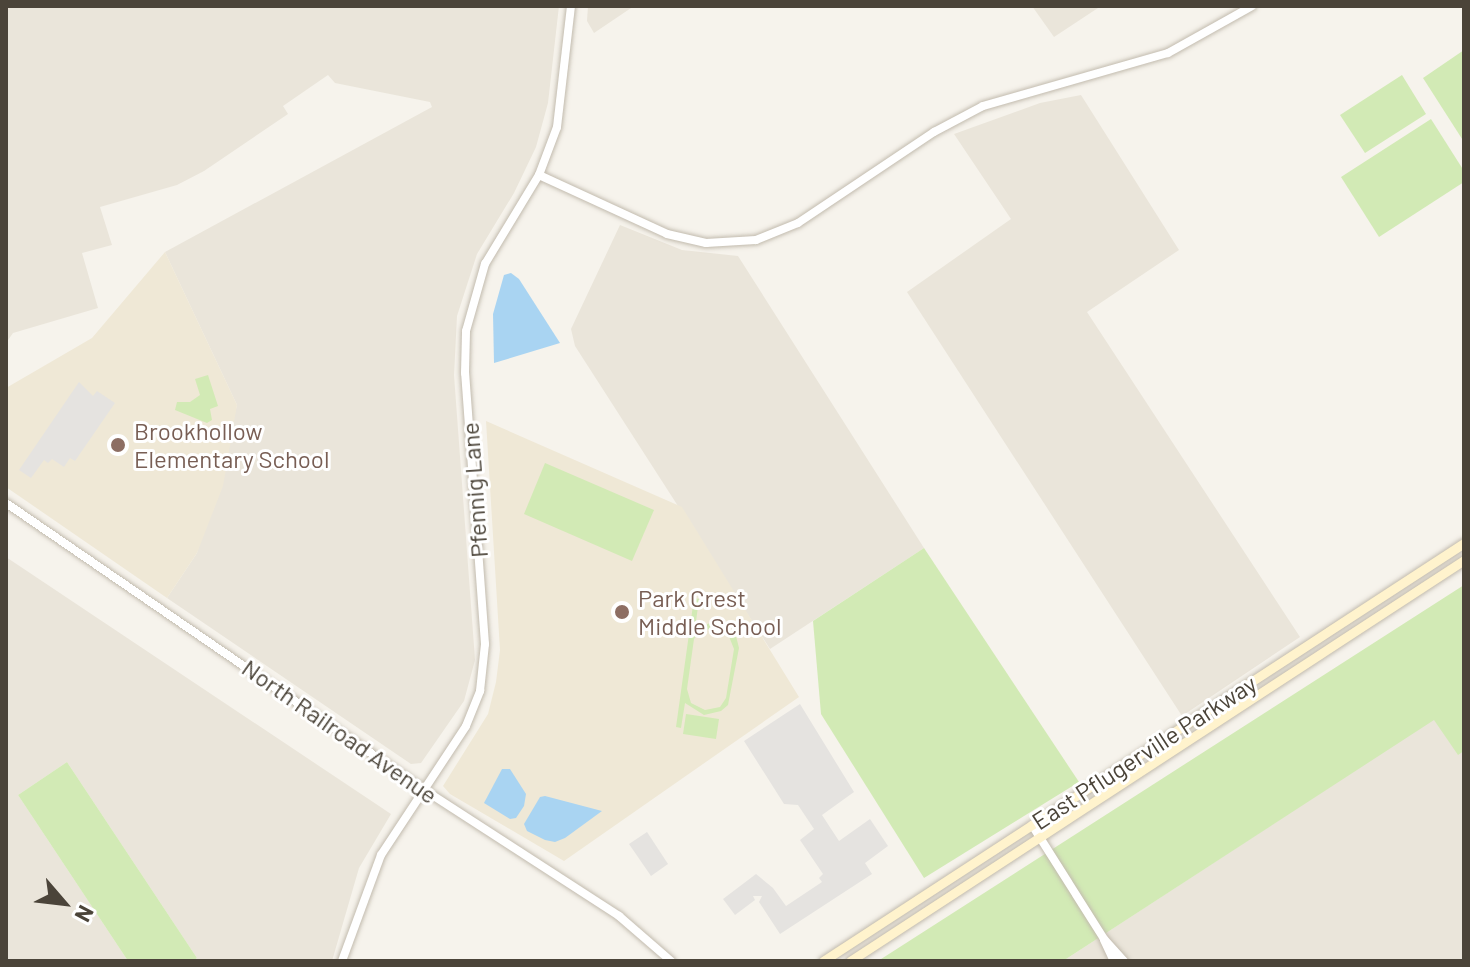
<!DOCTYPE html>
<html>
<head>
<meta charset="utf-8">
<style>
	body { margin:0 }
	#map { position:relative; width:1470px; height:967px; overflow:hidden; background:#f6f3ec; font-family:Barlow,sans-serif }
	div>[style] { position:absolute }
	.residential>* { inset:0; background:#eae5da }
	.education>* { inset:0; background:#efe8d6 }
	.green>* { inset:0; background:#d2eab5 }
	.parking>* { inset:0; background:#e5e3e0 }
	.water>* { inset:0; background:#a9d4f2 }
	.roads { filter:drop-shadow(0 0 2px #c2bbae) drop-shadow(0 0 2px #c2bbae) }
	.tertiary>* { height:8px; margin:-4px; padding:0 4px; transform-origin:4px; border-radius:4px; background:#fff }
	.secondary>* { height:9px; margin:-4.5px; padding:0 4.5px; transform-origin:4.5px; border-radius:4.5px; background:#fff3cd }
	.dots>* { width:22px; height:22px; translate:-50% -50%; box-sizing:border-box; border:4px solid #fff; border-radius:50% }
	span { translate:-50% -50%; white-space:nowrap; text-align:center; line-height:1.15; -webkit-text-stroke:6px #fff; paint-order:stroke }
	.education-label { font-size:24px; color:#785e54 }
	.left { translate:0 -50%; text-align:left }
	.street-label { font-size:24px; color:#4b4439 }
	.frame { position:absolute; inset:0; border:8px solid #4b4439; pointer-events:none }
	.north { position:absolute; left:24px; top:863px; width:80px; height:80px; -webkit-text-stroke:6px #fff; paint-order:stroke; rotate:118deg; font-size:22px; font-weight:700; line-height:32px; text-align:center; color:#4b4439 }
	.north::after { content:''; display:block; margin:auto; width:28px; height:36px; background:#4b4439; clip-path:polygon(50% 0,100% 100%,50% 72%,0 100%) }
</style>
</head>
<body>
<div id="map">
	<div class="residential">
		<div style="clip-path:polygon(6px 6px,559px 6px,548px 103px,536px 147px,514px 193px,477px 254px,457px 316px,454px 375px,475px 660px,464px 701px,421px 763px,411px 764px,167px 598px,197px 553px,237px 405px,165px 252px,432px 107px,430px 102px,335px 83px,328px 75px,283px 106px,288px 114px,204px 171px,177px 185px,100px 207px,112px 245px,82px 253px,98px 308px,13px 333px,6px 343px)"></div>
		<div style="clip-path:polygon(588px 6px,634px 6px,594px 33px,587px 21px)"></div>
		<div style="clip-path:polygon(1032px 6px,1101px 6px,1054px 37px)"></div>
		<div style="clip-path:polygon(1081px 95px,1179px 250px,1087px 312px,1300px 637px,1182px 716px,907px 292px,1011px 219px,954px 134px,1040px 103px)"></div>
		<div style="clip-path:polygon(620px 225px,682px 250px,738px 256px,924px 548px,770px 649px,575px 346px,571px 329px)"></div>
		<div style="clip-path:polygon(6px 557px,391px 814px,359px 868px,332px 961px,193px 961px,197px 958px,67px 762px,18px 795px,128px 961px,6px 961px)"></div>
		<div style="clip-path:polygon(1434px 719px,1458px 754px,1464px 751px,1464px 961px,1063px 961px)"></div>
	</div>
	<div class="education">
		<div style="clip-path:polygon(165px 252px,237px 405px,223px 486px,197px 553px,167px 598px,6px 487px,6px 388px,92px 338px)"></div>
		<div style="clip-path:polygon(486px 421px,682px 507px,799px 697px,564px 861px,450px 794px,443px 786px,488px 714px,496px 682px,500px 650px)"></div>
	</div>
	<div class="green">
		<div style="clip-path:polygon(1464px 50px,1464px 142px,1423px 78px)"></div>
		<div style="clip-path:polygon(1402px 75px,1426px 114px,1365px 153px,1340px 115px)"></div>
		<div style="clip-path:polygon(1431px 119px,1464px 171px,1464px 182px,1379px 237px,1341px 177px)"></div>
		<div style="clip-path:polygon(208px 375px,218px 406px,210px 409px,212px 420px,207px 423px,175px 410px,177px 402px,190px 402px,200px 395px,195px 379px)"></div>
		<div style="clip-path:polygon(545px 463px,654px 510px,632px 561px,524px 514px)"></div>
		<div style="clip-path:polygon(924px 548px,1079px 782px,924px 878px,821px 714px,813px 621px)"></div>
		<div style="clip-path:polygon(1464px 585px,1464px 751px,1458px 755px,1434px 720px,1063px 961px,878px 961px)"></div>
		<div style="clip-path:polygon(evenodd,694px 598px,699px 599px,695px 629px,710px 623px,725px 625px,736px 636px,739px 648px,728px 705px,721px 711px,704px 715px,685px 703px,681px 728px,676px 727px,694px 598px,714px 628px,728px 634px,734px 649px,726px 698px,720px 707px,705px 710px,691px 703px,687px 689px,694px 639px,701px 631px,714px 628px)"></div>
		<div style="clip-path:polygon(686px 714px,719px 719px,716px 739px,683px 734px)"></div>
		<div style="clip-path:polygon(67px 762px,197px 958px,193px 961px,128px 961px,18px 795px)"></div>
	</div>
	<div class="parking">
		<div style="clip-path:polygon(79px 382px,93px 396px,97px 391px,115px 403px,75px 461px,70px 458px,64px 467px,52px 459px,48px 463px,44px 460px,31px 478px,19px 470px)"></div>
		<div style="clip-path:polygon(800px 704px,854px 792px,822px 815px,839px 841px,870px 819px,888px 846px,865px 863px,872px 874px,780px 934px,759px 902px,762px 896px,753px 896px,755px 900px,735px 915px,723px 899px,756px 874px,773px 888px,786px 906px,822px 882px,819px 878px,823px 874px,800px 840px,814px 829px,798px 805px,784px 804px,744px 741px)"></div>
		<div style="clip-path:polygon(647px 832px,668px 864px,651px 876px,629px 844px)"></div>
	</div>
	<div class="water">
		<div style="clip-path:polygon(511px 273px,519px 279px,560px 343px,494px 363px,493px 314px,504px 275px)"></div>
		<div style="clip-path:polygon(502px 769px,510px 769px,526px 794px,524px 806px,516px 818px,510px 819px,484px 803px)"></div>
		<div style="clip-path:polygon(545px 796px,602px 811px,565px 838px,555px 842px,545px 840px,527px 831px,524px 824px,540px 797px)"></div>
	</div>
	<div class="roads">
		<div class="tertiary">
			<div style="left:539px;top:175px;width:141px;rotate:24.7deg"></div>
			<div style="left:667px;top:234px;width:40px;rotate:13deg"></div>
			<div style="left:706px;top:243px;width:50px;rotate:-3.4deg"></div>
			<div style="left:756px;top:240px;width:45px;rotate:-22deg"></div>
			<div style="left:798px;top:223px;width:164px;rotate:-33.8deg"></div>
			<div style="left:934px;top:132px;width:55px;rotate:-28deg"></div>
			<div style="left:983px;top:106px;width:192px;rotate:-16deg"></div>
			<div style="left:1168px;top:53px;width:96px;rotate:-29.2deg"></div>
			<div style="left:6px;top:503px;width:506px;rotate:34.44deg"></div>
			<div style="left:423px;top:789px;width:234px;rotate:32.9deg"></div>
			<div style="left:619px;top:916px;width:69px;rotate:40.9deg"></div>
			<div style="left:1032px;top:825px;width:135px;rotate:57.7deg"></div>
			<div style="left:1104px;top:939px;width:30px;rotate:48deg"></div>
			<div style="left:1104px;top:940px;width:23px;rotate:65deg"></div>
			<div style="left:342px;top:961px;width:113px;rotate:-69.8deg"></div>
			<div style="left:381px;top:855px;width:154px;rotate:-56.6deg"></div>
			<div style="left:466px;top:726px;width:38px;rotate:-68deg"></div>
			<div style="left:480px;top:691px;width:47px;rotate:-83.9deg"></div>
			<div style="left:485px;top:644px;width:272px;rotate:-94.2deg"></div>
			<div style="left:465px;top:373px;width:42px;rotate:-88.6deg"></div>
			<div style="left:466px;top:331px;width:70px;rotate:-74.2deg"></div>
			<div style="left:485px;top:264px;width:104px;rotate:-58.8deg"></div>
			<div style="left:539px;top:175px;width:51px;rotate:-69.4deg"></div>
			<div style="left:557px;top:127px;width:122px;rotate:-83.4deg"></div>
		</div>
		<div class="secondary">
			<div style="left:823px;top:961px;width:765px;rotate:-33.11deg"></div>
			<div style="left:850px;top:961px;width:733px;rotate:-33.15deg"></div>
		</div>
	</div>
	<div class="dots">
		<div style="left:118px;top:445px;background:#8d6e63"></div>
		<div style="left:622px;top:612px;background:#8d6e63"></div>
	</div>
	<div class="education-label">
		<span class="left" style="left:134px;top:445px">Brookhollow<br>Elementary School</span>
		<span class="left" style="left:638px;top:612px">Park Crest<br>Middle School</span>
	</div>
	<div class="street-label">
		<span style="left:474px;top:490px;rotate:-94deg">Pfennig Lane</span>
		<span style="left:340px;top:731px;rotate:35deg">North Railroad Avenue</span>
		<span style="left:1144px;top:752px;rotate:-33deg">East Pflugerville Parkway</span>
	</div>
	<div class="frame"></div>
	<div class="north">N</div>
</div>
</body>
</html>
